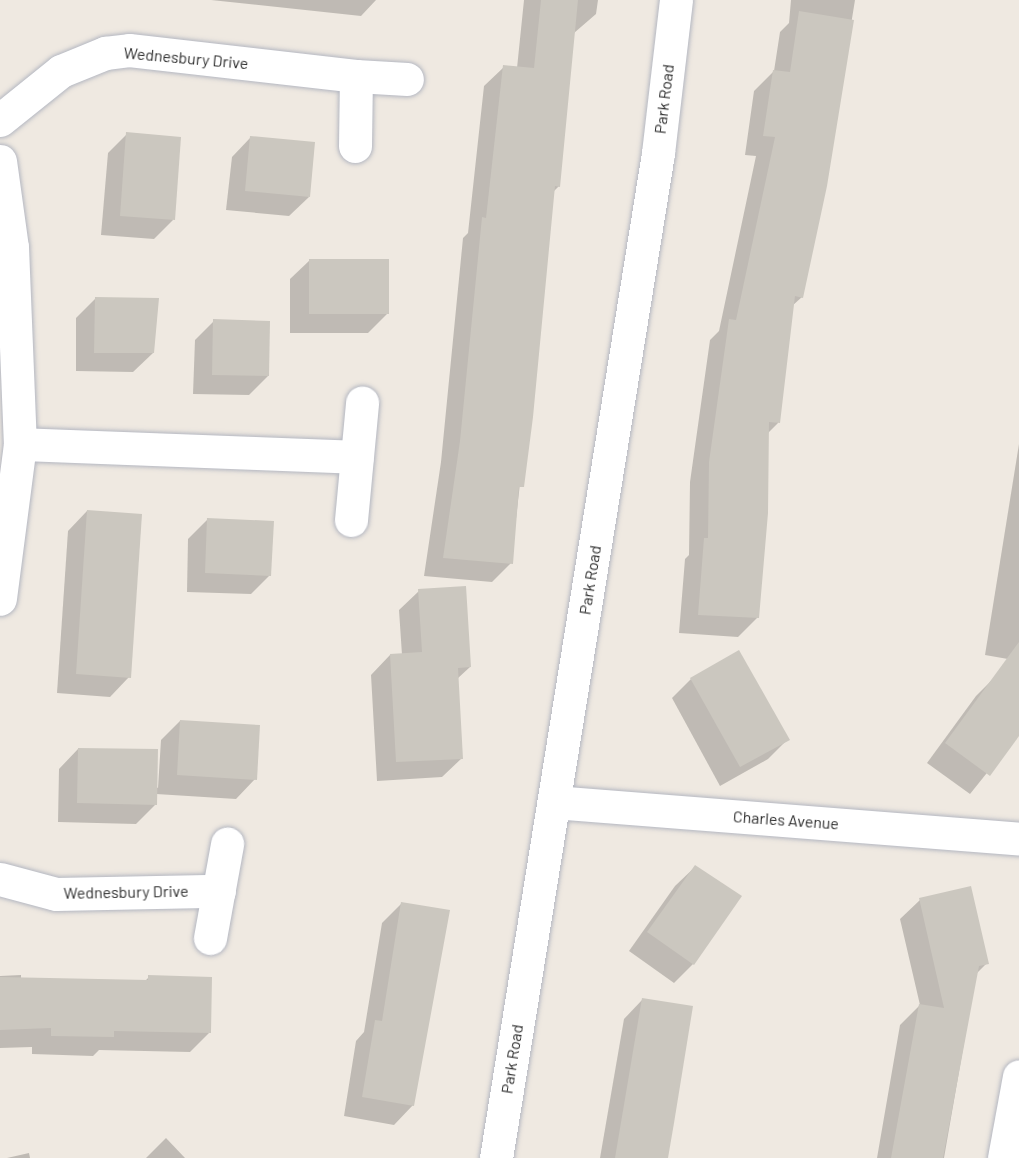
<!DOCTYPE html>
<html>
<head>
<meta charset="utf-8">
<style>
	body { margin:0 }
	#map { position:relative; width:1019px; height:1158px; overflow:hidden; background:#efe9e1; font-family:Barlow,sans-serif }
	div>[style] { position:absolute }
	.shadow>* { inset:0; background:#0003 }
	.building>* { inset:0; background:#cbc7bf }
	.roads { filter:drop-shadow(0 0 2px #b4b7c1) drop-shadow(0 0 2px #b4b7c1) }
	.minor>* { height:33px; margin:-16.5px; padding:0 16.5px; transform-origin:16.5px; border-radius:16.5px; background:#fff }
	.tertiary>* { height:33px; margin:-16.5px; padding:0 16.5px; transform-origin:16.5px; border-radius:16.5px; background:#fff }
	span { translate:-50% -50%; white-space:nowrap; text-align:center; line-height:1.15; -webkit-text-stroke:6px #fff; paint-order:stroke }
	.street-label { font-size:16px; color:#2e2e2e }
</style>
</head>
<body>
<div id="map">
	<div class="shadow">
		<div style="clip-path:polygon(211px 0,376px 0,361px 16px)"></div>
		<div style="clip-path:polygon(524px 0,598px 0,596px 14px,574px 33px,559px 186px,553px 192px,511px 563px,492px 582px,424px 576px,441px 462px,463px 238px,468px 233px,484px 86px,504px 67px,517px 68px)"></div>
		<div style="clip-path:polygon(791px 0,855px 0,825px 186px,802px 297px,792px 306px,778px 423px,767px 434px,758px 617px,738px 637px,679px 633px,685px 559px,689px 555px,690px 482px,710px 340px,719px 331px,756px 156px,745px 155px,754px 91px,774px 71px,780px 32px,789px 23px)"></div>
		<div style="clip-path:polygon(127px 134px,173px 220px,154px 239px,101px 235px,108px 153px)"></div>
		<div style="clip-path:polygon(251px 137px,309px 197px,289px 216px,226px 210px,232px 157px)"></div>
		<div style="clip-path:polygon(310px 260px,387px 314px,368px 333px,290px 333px,290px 279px)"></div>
		<div style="clip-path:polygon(96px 298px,153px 353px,133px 372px,76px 371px,76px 318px)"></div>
		<div style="clip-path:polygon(214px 321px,268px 376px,249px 395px,193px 394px,195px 340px)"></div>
		<div style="clip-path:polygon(1019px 444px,1019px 661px,985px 655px)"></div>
		<div style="clip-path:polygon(87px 511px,129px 677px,110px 697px,57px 693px,68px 531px)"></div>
		<div style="clip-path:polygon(208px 519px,270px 575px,251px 594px,187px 592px,188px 539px)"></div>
		<div style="clip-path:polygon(419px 591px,470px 667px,457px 679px,462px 758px,442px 777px,377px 781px,371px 675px,390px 655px,402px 655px,399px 610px)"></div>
		<div style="clip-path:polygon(995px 677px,1019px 694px,1019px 733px,970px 794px,927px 763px,976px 696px)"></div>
		<div style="clip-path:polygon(691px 679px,788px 739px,768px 759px,720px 786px,672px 698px)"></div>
		<div style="clip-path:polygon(180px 721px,255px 779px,236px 799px,156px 794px,156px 804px,136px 824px,58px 822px,59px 769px,78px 749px,158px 788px,161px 740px)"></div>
		<div style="clip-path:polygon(695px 867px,693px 964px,674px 983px,629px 951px,675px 886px)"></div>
		<div style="clip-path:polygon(920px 900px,987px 963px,976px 974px,944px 1158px,877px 1158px,900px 1025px,920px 1005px,900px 919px)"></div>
		<div style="clip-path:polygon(401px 904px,413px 1105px,394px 1125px,344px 1116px,356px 1041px,364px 1032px,382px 923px)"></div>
		<div style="clip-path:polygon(21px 975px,21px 979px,144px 982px,149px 977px,209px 1033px,190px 1052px,99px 1050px,93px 1056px,32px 1054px,32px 1047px,0 1048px,0 976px)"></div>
		<div style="clip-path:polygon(643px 999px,666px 1158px,600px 1158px,624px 1019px)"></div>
		<div style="clip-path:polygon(166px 1138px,185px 1158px,146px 1158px)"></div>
		<div style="clip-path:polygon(29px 1153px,30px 1158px,7px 1158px)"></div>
	</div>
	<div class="building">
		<div style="clip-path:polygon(541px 0,578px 0,560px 187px,555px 186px,533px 417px,524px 487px,519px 487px,513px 564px,443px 558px,460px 441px,482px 217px,486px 218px,503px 65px,534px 68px)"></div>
		<div style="clip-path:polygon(799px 11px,854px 20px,827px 186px,803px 298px,795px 296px,780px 423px,769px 422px,768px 513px,759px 618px,698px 615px,704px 538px,708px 538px,709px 462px,729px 319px,736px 320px,775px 137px,763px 136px,773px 70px,790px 72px)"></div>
		<div style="clip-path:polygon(126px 132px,181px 137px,175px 220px,120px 216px)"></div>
		<div style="clip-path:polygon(250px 136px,315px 142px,310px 197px,245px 191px)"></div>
		<div style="clip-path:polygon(309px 259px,389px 259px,389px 314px,309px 314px)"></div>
		<div style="clip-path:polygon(95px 297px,159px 298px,154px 353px,94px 353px)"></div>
		<div style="clip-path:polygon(213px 319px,270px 321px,269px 376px,212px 375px)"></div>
		<div style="clip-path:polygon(87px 510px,142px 514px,131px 678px,76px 674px)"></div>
		<div style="clip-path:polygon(207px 518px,274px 521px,271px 576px,205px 573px)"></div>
		<div style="clip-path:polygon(466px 586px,471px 667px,458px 668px,463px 759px,396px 762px,390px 654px,422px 652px,418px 589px)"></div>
		<div style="clip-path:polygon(1019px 642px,1019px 736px,990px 776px,945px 743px)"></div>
		<div style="clip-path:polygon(739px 650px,790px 740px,740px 767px,690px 678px)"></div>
		<div style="clip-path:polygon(180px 720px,260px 725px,257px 780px,177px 775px)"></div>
		<div style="clip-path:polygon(78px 748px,158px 749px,157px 805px,77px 803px)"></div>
		<div style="clip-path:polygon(695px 865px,742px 896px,694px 965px,647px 932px)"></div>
		<div style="clip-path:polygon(971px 886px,989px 964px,979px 966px,943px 1158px,891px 1158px,919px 1004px,944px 1008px,919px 898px)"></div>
		<div style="clip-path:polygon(401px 902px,450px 910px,414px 1106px,362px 1097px,375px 1020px,382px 1021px)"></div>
		<div style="clip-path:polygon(148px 975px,212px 977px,211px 1033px,114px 1031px,114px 1037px,51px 1036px,51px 1028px,0 1030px,0 977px,148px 980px)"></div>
		<div style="clip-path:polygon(642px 998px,693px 1006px,674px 1123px,668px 1158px,615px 1158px)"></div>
	</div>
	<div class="roads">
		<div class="minor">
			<div style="left:0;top:120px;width:78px;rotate:-38.8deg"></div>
			<div style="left:61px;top:71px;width:48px;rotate:-22.2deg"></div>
			<div style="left:105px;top:53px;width:24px;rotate:-7deg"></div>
			<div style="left:129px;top:50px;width:228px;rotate:6.5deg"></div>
			<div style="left:355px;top:146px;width:70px;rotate:-89.2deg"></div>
			<div style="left:356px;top:76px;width:51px;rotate:3.4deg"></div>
			<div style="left:0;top:161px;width:87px;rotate:82.1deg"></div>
			<div style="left:12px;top:247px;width:197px;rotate:87.7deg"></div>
			<div style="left:20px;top:444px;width:156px;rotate:97.4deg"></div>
			<div style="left:20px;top:444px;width:337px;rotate:2.2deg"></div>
			<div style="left:351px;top:520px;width:118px;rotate:-84.6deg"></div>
			<div style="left:554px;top:802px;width:466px;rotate:4.5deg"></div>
			<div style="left:0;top:879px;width:58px;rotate:15deg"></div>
			<div style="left:56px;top:894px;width:163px;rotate:-1.1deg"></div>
			<div style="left:210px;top:938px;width:96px;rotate:-79.7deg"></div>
			<div style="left:1004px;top:1158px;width:83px;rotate:-79.6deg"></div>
		</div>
		<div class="tertiary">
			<div style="left:496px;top:1158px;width:1018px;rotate:-80.84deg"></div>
			<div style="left:658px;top:153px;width:154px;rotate:-83.3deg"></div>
		</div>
	</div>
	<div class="street-label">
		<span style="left:186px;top:58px;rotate:5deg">Wednesbury Drive</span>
		<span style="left:664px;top:99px;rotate:-83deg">Park Road</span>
		<span style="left:590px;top:580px;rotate:-81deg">Park Road</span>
		<span style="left:786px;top:820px;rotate:4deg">Charles Avenue</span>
		<span style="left:126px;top:892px;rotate:-1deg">Wednesbury Drive</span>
		<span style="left:512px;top:1059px;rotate:-81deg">Park Road</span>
	</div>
</div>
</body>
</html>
